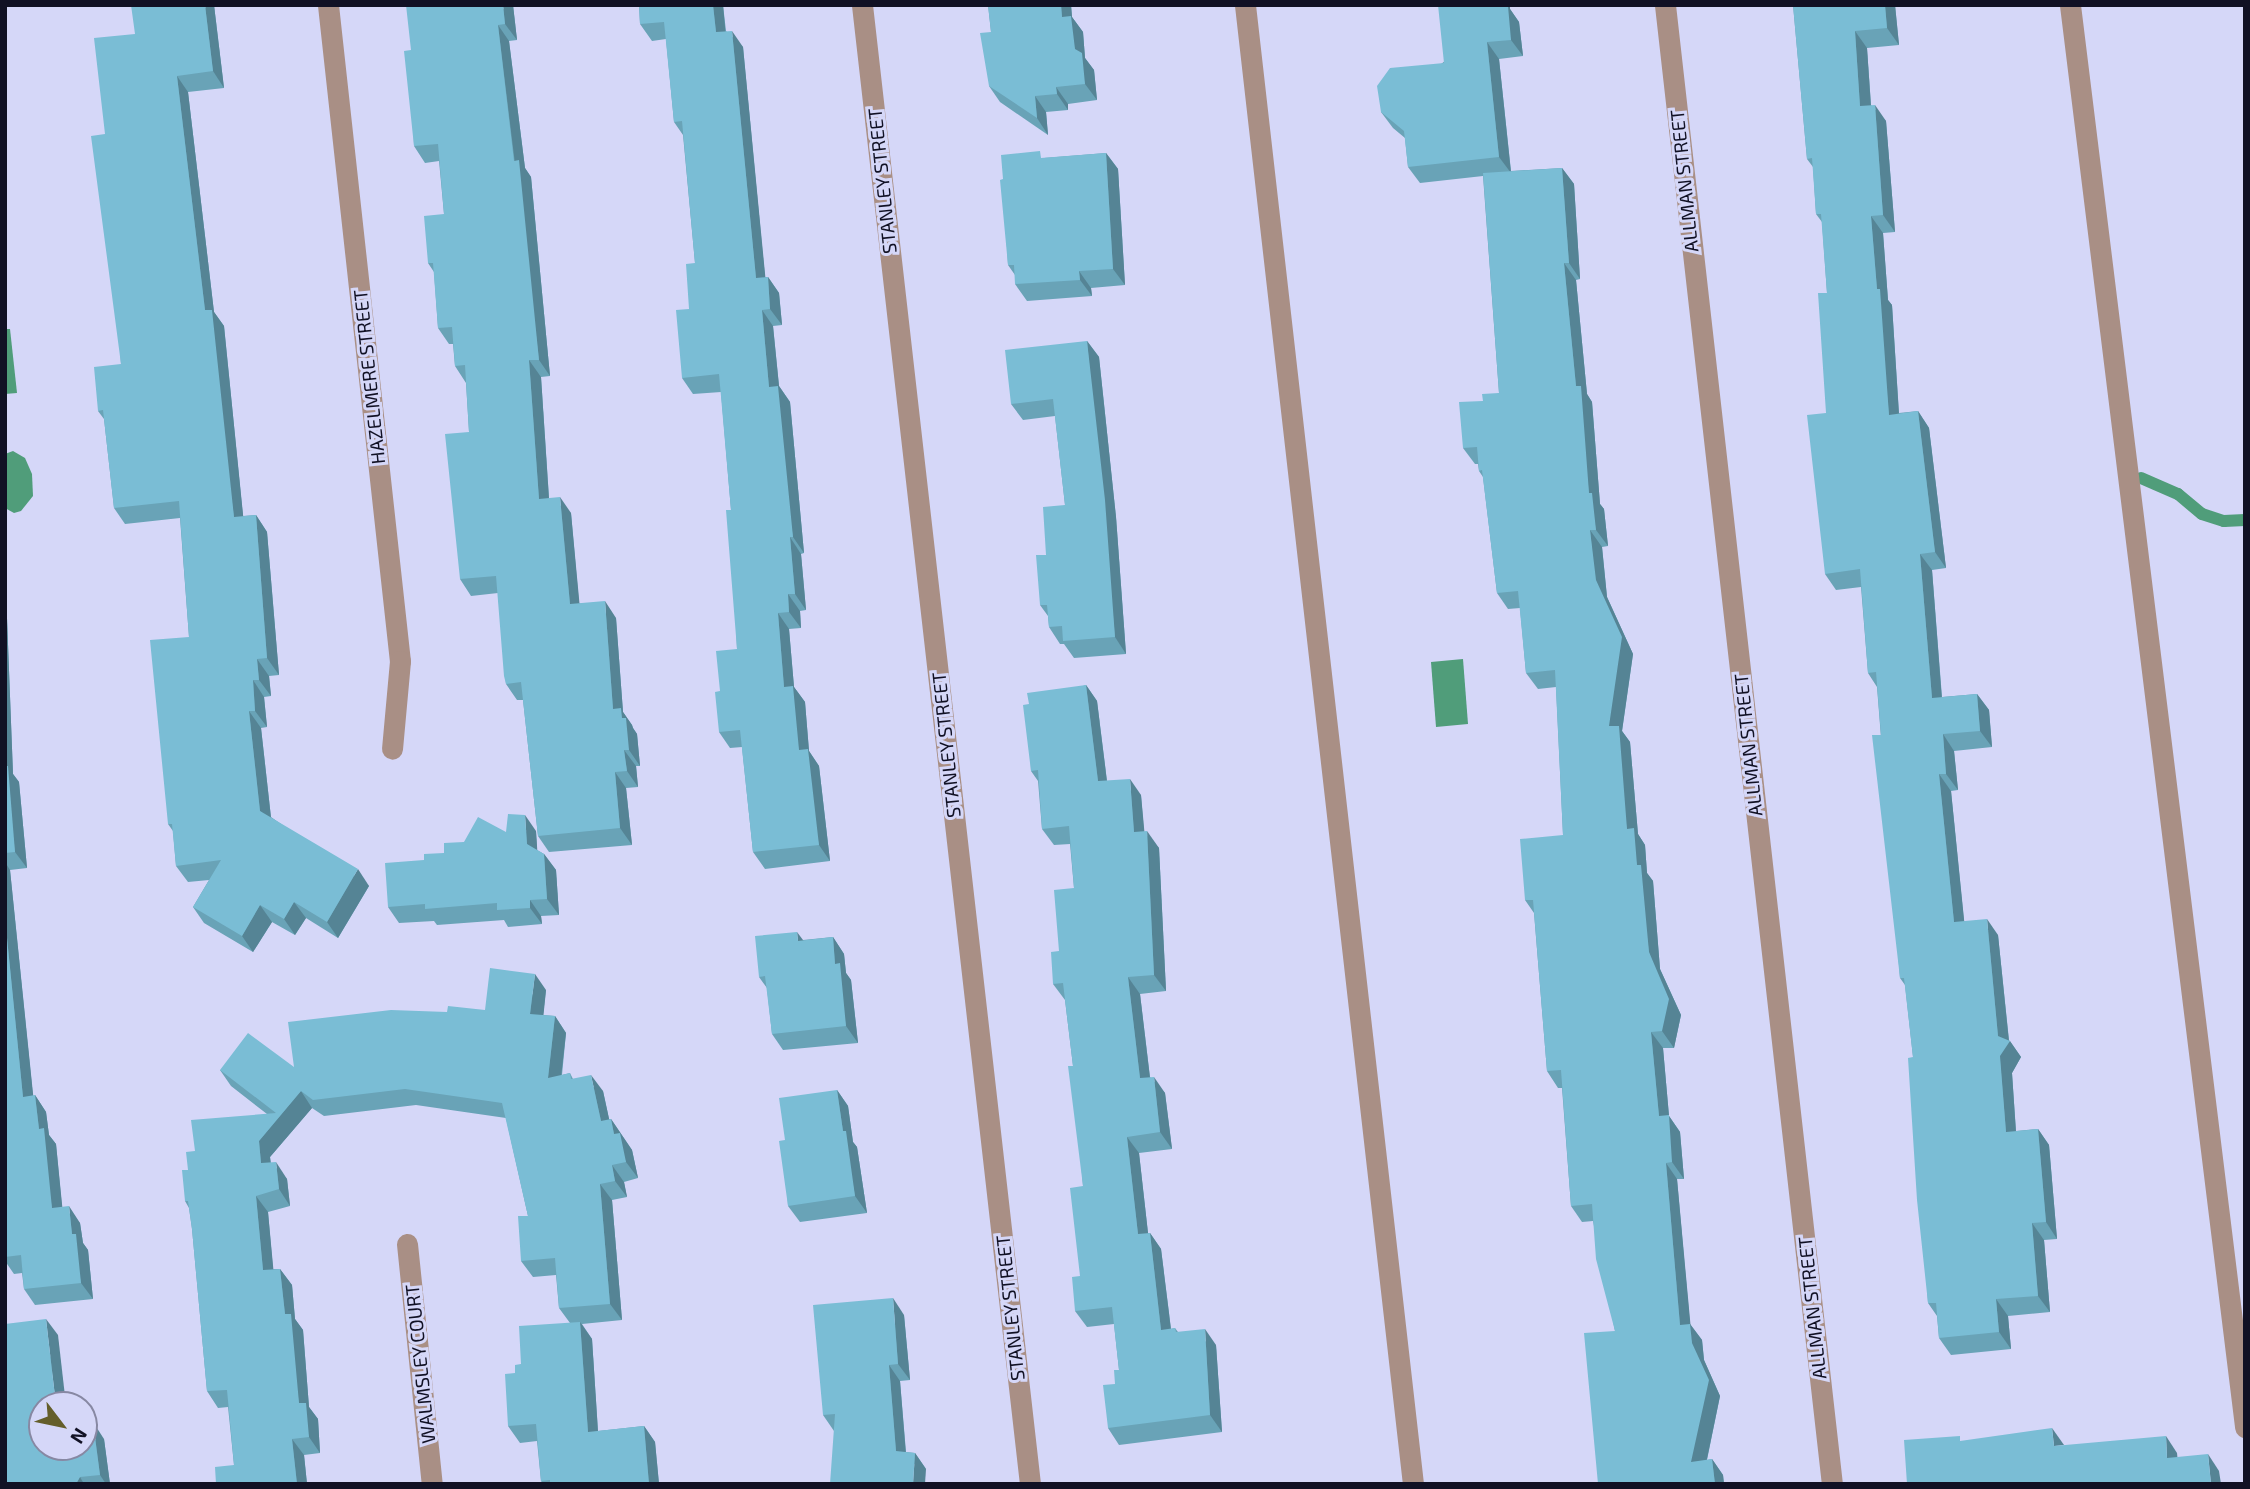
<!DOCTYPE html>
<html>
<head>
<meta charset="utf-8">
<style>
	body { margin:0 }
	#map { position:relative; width:2250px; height:1489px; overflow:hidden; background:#d5d7f8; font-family:"Exo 2",sans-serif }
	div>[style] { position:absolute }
	.water>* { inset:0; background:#509d7a }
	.stream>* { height:12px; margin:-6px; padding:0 6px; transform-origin:6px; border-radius:6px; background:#509d7a }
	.lane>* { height:21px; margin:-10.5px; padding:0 10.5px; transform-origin:10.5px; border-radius:10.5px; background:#a98f85 }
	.street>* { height:21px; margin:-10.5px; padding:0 10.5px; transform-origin:10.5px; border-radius:10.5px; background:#a98f85 }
	.wall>* { inset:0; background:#69a3b7 }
	.shaded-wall>* { inset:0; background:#558495 }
	.building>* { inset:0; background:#7abdd5 }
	span { translate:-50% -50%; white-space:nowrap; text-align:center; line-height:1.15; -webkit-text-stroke:6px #d5d7f8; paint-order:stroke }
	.street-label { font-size:19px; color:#111124 }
	.frame { position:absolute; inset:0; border:7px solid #111124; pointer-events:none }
	.north { position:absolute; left:28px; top:1391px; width:70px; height:70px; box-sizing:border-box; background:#d5d7f8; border:2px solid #8788a3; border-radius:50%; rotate:122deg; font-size:19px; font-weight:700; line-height:28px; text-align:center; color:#111124 }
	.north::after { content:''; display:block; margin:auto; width:24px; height:32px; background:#645e2b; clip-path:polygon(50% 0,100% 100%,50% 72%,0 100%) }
</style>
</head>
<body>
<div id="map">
	<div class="water">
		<div style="clip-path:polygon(5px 329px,10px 329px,17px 393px,5px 394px)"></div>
		<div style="clip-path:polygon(13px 451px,25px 458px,32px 474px,33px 496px,21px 511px,14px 513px,5px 508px,5px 454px)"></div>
		<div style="clip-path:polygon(1463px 659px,1468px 724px,1436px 727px,1431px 662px)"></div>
	</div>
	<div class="stream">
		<div style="left:2141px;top:478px;width:40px;rotate:23.4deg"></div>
		<div style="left:2178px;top:494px;width:31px;rotate:40deg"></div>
		<div style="left:2202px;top:514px;width:23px;rotate:18deg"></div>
		<div style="left:2224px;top:521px;width:21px;rotate:-3deg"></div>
	</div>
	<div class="lane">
		<div style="left:1245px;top:5px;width:1489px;rotate:83.52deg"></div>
		<div style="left:2070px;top:5px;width:1433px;rotate:82.98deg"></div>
	</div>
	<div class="street">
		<div style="left:328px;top:5px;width:660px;rotate:83.74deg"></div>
		<div style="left:400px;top:661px;width:88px;rotate:95.2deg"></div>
		<div style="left:862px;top:5px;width:1489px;rotate:83.52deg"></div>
		<div style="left:1665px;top:5px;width:1488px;rotate:83.56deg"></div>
		<div style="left:407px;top:1244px;width:241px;rotate:84.1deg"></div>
	</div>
	<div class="wall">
		<div style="clip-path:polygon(214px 5px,224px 88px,188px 92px,214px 312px,224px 326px,243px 516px,256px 515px,267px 532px,279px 675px,269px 676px,271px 696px,264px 697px,267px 727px,261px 728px,271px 817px,369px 886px,338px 938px,306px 918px,295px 935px,272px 922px,253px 952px,204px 923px,193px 907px,209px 880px,188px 882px,176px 866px,173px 831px,168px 824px,189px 637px,180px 518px,125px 524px,114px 508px,104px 419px,98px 411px,121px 364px,105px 134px,135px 34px)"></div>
		<div style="clip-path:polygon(513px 5px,517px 40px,509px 41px,525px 168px,531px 177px,550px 376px,541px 377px,549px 498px,571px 513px,579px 603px,616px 618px,623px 712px,632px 725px,633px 728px,637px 734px,640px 766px,636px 766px,638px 787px,626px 788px,632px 845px,549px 852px,538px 836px,523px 700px,517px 700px,506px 684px,498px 593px,471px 596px,460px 579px,469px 432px,466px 383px,455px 366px,453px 344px,449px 344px,438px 328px,434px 272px,428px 263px,444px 214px,439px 161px,425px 163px,414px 146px,411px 50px)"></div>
		<div style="clip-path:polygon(639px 5px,723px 5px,726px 31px,743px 47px,765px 277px,768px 277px,779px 293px,782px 325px,773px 326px,779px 386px,790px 402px,804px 553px,801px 554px,806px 610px,800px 611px,801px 628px,789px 629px,794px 687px,805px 702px,809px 751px,819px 766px,830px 861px,765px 869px,753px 852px,742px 747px,730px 748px,719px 732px,720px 691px,737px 649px,731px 510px,721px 392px,693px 394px,682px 378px,695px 263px,683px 135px,674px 122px,666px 39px,652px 41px,640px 24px)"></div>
		<div style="clip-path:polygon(988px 5px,1071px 5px,1072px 17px,1083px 32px,1085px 58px,1094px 70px,1097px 100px,1068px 104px,1068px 110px,1046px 112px,1048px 135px,1000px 102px,989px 86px,991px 32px)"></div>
		<div style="clip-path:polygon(1793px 5px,1895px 5px,1899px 45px,1867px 48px,1871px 105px,1886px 121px,1895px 232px,1883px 233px,1888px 300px,1892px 305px,1899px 413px,1918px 411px,1929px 428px,1946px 568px,1932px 570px,1942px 697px,1977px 694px,1989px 710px,1992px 747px,1954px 751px,1958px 790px,1951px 791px,1964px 921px,1998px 935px,2009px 1040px,2021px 1057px,2012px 1073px,2016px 1131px,2038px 1129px,2049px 1145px,2057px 1239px,2044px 1240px,2050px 1312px,2008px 1316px,2011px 1349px,1951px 1355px,1939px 1338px,1937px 1316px,1928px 1303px,1913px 1057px,1905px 985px,1900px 978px,1877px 687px,1868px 673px,1861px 587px,1836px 590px,1825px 574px,1827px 293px,1822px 222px,1816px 214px,1813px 167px,1807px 159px)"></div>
		<div style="clip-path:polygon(1510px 9px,1519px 22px,1523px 56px,1499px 59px,1511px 171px,1562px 168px,1574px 184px,1580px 279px,1576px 280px,1587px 394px,1592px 402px,1600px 504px,1604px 509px,1608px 546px,1602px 547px,1607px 597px,1633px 654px,1622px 731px,1630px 742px,1638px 834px,1645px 845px,1647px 873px,1653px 881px,1660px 969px,1681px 1015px,1674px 1048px,1663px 1048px,1669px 1116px,1680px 1132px,1684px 1179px,1677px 1179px,1690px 1324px,1702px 1340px,1704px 1360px,1720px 1396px,1707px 1460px,1712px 1459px,1723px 1475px,1724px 1484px,1598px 1484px,1615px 1331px,1593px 1221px,1582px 1222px,1571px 1206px,1562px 1088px,1558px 1088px,1547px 1071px,1534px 913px,1525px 900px,1563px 835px,1556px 687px,1538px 689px,1526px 673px,1520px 608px,1508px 609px,1497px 593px,1483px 477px,1479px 471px,1478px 464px,1475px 464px,1463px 448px,1483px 401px,1499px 393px,1483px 176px,1420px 183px,1408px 167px,1405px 138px,1393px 128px,1381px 112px)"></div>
		<div style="clip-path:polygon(1106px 153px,1118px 169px,1125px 285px,1091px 288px,1092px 296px,1027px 301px,1015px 284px,1015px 275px,1008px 265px,1003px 179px,1044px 158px)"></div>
		<div style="clip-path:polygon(1087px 341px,1099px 357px,1116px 517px,1126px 654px,1074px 658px,1064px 644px,1060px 644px,1049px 627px,1048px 616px,1040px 605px,1046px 555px,1065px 505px,1055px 416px,1023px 420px,1011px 404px)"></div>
		<div style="clip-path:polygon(5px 566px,13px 774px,19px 782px,27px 868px,10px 870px,33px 1096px,35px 1095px,46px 1112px,49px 1135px,56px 1144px,62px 1207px,80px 1223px,83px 1243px,88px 1250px,93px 1299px,35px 1305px,24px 1289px,22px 1273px,14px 1274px,5px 1261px)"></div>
		<div style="clip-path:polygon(1086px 685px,1097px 701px,1107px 781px,1141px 795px,1144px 832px,1159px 848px,1166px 991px,1140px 994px,1150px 1077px,1165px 1093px,1172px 1149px,1139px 1153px,1148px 1233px,1150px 1233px,1161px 1249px,1171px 1329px,1175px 1328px,1178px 1332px,1216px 1345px,1222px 1432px,1119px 1445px,1108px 1428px,1115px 1384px,1119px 1370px,1114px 1324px,1087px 1327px,1075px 1311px,1080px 1276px,1083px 1186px,1073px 1066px,1065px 1000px,1053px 984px,1059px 951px,1074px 888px,1070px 844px,1054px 845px,1042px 829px,1038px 781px,1031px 771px,1029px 704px)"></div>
		<div style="clip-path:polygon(536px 831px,537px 850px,544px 854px,556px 870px,559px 915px,541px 916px,542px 924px,508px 927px,504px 920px,437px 925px,434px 921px,399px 923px,388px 907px,444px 853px,464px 842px,506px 832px)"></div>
		<div style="clip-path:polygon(833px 937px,844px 954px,846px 973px,851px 980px,858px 1043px,783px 1050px,772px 1034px,767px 988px,759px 977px,803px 940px)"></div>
		<div style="clip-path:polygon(546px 990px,543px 1015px,555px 1016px,566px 1033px,562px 1075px,570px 1073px,573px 1079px,603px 1091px,609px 1119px,611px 1119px,632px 1150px,638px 1178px,624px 1182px,627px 1197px,612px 1200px,622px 1320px,582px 1324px,592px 1339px,598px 1431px,644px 1426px,655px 1442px,659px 1484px,543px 1484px,541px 1481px,537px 1441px,520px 1443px,508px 1426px,515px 1373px,521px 1364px,570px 1323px,559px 1308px,556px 1275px,533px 1277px,521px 1261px,528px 1216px,506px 1118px,416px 1105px,324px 1116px,312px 1108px,270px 1157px,271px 1163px,287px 1179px,290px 1206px,268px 1212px,273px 1269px,280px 1269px,292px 1285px,295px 1319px,303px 1330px,309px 1407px,318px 1419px,320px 1453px,304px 1455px,307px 1484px,216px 1484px,234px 1465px,228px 1407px,218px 1408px,207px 1391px,192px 1229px,189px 1208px,185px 1201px,188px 1170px,195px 1151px,267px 1114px,231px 1086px,220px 1070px,294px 1067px,447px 1012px,485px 1010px)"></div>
		<div style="clip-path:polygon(837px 1090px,848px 1106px,853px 1142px,857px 1147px,867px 1213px,800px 1222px,788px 1206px,785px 1140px)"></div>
		<div style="clip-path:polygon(904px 1315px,910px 1380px,900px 1381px,906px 1452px,915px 1453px,926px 1469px,834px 1431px,823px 1415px)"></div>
		<div style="clip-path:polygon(58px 1335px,42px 1447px,104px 1439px,110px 1484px,5px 1484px)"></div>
	</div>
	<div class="shaded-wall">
		<div style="clip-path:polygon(205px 5px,214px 5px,224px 88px,213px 71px)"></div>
		<div style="clip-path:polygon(503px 5px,513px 5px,517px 40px,505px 24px)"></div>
		<div style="clip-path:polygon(713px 5px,723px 5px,727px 49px,716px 32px)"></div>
		<div style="clip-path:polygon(1061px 5px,1071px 5px,1072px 17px,1083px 32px,1085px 58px,1094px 70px,1097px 100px,1085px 84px,1075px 49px,1062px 17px)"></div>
		<div style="clip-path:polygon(1500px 5px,1510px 5px,1510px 9px,1519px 22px,1523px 56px,1511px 40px)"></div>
		<div style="clip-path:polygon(1885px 5px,1895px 5px,1899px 45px,1887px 28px)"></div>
		<div style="clip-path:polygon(498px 25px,509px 41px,525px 168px,531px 177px,550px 376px,539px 360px)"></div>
		<div style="clip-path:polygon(732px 31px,743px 47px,767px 294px,756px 278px)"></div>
		<div style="clip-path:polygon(1855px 31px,1867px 48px,1872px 122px,1860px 106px)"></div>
		<div style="clip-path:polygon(1487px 42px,1499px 59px,1511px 173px,1499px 157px)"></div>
		<div style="clip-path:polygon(177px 76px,188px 92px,214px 312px,224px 326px,245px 534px,234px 517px,205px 310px)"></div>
		<div style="clip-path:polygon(1056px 87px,1068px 104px,1068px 110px,1057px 94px)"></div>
		<div style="clip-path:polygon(1035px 96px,1046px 112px,1048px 135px,1037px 118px)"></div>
		<div style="clip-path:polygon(1875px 105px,1886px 121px,1895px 232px,1883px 215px)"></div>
		<div style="clip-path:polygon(1106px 153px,1118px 169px,1125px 285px,1113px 269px)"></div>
		<div style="clip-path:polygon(1562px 168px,1574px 184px,1580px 279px,1569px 263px)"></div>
		<div style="clip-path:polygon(1871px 216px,1883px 233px,1888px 300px,1892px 305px,1900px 431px,1889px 415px,1877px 289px)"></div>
		<div style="clip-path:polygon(1564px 263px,1576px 280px,1587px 394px,1592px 402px,1600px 504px,1604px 509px,1608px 546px,1596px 530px,1589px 493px,1576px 386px)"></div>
		<div style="clip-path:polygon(1079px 271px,1091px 288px,1092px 296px,1080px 280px)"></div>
		<div style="clip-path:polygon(768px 277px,779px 293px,782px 325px,770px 309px)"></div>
		<div style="clip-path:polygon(762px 310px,773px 326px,779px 386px,790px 402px,804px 553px,793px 537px,769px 387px)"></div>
		<div style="clip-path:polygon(1087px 341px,1099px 357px,1116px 517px,1126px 654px,1115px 637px)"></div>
		<div style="clip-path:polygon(529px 360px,541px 377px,550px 515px,539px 499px)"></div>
		<div style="clip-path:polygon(1918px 411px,1929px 428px,1946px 568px,1935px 552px)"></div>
		<div style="clip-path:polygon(560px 497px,571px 513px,581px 620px,570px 604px)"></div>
		<div style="clip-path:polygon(256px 515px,267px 532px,279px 675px,267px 658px)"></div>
		<div style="clip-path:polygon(1590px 530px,1602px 547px,1607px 597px,1633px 654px,1622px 731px,1630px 742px,1638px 834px,1645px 845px,1647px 873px,1653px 881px,1660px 969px,1681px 1015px,1674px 1048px,1662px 1031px,1649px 952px,1637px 865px,1627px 829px,1609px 726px)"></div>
		<div style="clip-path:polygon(790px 537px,801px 554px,806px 610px,795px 594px)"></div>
		<div style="clip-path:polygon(1920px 554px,1932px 570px,1943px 714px,1932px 698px)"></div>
		<div style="clip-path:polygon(5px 566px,13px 774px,19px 782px,27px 868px,15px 852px,5px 771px)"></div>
		<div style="clip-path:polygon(788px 594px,800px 611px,801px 628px,789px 612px)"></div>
		<div style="clip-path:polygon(605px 601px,616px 618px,623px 712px,632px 725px,633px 728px,637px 734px,640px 766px,629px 750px,613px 709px)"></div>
		<div style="clip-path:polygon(778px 613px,789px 629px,794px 687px,805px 702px,809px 751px,819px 766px,830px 861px,819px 845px,799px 750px,784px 687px)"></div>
		<div style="clip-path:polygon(257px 659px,269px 676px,271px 696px,259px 680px)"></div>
		<div style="clip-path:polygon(253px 680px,264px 697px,267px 727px,255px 711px)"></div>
		<div style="clip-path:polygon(1086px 685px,1097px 701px,1109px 798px,1098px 781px)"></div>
		<div style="clip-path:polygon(1977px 694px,1989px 710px,1992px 747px,1980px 731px)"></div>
		<div style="clip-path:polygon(249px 711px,261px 728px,272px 827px,260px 811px)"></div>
		<div style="clip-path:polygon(1943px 734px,1954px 751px,1958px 790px,1946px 774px)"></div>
		<div style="clip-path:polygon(624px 750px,636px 766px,638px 787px,627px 771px)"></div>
		<div style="clip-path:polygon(615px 772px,626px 788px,632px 845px,620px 828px)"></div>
		<div style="clip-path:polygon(1939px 774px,1951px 791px,1966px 939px,1954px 922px)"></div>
		<div style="clip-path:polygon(1130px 779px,1141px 795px,1146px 849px,1134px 832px)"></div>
		<div style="clip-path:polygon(525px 815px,536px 831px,538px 861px,527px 844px)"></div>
		<div style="clip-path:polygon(1147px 831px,1159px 848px,1166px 991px,1154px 975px)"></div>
		<div style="clip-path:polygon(544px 854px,556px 870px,559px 915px,547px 899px)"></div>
		<div style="clip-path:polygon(5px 862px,10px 870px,35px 1113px,23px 1097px,5px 918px)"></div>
		<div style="clip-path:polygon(358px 869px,369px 886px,338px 938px,327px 922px)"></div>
		<div style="clip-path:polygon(530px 900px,541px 916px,542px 924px,530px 908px)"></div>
		<div style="clip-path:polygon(294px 902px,306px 918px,295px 935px,284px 919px)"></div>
		<div style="clip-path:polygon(260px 905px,272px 922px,253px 952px,242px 936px)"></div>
		<div style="clip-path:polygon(1987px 919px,1998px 935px,2009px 1042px,2010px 1041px,2021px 1057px,2012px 1073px,2017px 1148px,2006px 1132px,1998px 1036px)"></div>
		<div style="clip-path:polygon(797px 932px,809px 948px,798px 941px)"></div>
		<div style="clip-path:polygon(833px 937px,844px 954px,846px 973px,851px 980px,858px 1043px,846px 1026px,835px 964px)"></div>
		<div style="clip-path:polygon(535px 974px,546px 990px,542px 1030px,530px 1014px)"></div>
		<div style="clip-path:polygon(1128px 977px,1140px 994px,1152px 1095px,1140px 1078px)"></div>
		<div style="clip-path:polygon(555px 1016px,566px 1033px,559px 1095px,548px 1078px)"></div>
		<div style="clip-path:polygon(1651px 1032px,1663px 1048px,1669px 1116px,1680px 1132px,1684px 1179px,1672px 1162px,1659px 1116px)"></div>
		<div style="clip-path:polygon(591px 1075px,603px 1091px,613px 1137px,601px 1121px)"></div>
		<div style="clip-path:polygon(1154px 1077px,1165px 1093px,1172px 1149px,1160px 1132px)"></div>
		<div style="clip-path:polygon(837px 1090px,848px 1106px,853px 1142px,857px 1147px,867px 1213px,855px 1196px,843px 1131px)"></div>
		<div style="clip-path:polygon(301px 1091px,312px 1108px,270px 1157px,272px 1180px,261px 1163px,259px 1141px)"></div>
		<div style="clip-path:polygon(35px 1095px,46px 1112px,49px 1135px,56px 1144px,64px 1224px,52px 1208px,39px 1129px)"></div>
		<div style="clip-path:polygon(611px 1119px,632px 1150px,638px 1178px,626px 1162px,614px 1134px)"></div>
		<div style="clip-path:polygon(2038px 1129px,2049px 1145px,2057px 1239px,2046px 1222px)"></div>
		<div style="clip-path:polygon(1127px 1137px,1139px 1153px,1150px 1251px,1138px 1234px)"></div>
		<div style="clip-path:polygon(276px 1162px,287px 1179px,290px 1206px,279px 1189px)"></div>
		<div style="clip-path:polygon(1666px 1163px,1677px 1179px,1692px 1341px,1680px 1325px)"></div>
		<div style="clip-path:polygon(612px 1165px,624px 1182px,627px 1197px,615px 1181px)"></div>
		<div style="clip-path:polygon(600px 1184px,612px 1200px,622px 1320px,610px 1304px)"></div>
		<div style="clip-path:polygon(256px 1196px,268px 1212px,275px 1287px,263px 1270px)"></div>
		<div style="clip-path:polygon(69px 1206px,80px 1223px,83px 1243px,88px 1250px,93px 1299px,81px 1283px,72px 1234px)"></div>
		<div style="clip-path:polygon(2032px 1223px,2044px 1240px,2050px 1312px,2038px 1296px)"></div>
		<div style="clip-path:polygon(1150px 1233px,1161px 1249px,1173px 1346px,1161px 1330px)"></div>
		<div style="clip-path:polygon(280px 1269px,292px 1285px,295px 1319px,303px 1330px,309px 1407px,318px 1419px,320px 1453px,309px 1437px,299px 1403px,285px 1314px)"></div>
		<div style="clip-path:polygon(893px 1298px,904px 1315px,910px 1380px,898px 1364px)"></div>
		<div style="clip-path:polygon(1996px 1299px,2008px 1316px,2011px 1349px,1999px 1332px)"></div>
		<div style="clip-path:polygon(46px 1319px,58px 1335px,66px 1405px,56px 1405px)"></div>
		<div style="clip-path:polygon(580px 1322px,592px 1339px,599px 1448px,588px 1432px)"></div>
		<div style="clip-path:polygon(1690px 1324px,1702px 1340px,1704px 1360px,1720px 1396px,1703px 1478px,1691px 1462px,1692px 1343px)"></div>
		<div style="clip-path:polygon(1205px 1329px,1216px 1345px,1222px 1432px,1210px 1415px)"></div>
		<div style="clip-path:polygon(889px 1365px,900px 1381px,907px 1468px,896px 1451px)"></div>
		<div style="clip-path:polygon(93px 1422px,104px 1439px,110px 1484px,106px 1484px,100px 1475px)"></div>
		<div style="clip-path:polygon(644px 1426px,655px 1442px,659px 1484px,649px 1484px)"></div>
		<div style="clip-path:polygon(2052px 1428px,2064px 1445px,2054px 1446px)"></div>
		<div style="clip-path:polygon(2166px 1436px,2177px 1453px,2179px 1474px,2167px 1458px)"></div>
		<div style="clip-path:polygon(292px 1439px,304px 1455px,307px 1484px,297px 1484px)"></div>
		<div style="clip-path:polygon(915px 1453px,926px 1469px,925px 1484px,913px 1484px)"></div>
		<div style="clip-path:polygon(2208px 1454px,2219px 1471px,2221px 1484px,2211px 1484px)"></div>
		<div style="clip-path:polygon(1712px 1459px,1723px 1475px,1724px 1484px,1715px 1484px)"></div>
		<div style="clip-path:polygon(80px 1477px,84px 1484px,76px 1484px)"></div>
	</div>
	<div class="building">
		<div style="clip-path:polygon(131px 5px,205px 5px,213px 71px,177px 76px,205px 310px,212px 310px,234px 517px,256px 515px,267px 658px,257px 659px,259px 680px,253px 680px,255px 711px,249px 711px,260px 811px,358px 869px,327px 922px,294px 902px,284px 919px,260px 905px,242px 936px,193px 907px,221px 860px,176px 866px,172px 824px,168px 824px,150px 640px,189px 637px,179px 501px,114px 508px,103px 410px,98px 411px,94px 367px,121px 364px,91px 136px,105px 134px,94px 38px,135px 34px)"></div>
		<div style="clip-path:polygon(406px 5px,503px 5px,505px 24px,498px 25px,514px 161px,519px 160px,539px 360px,529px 360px,539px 499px,560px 497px,570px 604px,605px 601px,613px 709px,621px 708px,622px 718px,626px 718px,629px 750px,624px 750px,627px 771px,615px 772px,620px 828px,538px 836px,521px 682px,506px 684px,504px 676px,496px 576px,460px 579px,445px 434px,469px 432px,465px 365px,455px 366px,452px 327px,438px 328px,433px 263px,428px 263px,424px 216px,444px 214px,438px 144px,414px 146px,404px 51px,411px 50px)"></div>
		<div style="clip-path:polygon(639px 5px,713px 5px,716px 32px,732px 31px,756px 278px,768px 277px,770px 309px,762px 310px,769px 387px,778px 386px,793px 537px,790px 537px,795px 594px,788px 594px,789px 612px,778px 613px,784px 687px,793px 686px,799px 750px,808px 749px,819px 845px,753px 852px,740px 730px,719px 732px,715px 692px,720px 691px,716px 651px,737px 649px,726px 510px,731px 510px,719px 374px,682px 378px,676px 310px,689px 309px,686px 264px,695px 263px,682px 121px,674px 122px,664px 22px,640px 24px)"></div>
		<div style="clip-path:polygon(988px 5px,1061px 5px,1062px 17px,1071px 16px,1075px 49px,1082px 53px,1085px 84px,1056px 87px,1057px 94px,1035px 96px,1037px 118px,989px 86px,980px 33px,991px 32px)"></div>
		<div style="clip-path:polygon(1438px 5px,1500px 5px,1500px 7px,1508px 6px,1511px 40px,1487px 42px,1499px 157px,1408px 167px,1404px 131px,1381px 112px,1377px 86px,1390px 68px,1444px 63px)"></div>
		<div style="clip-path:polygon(1793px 5px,1885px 5px,1887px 28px,1855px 31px,1860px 106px,1875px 105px,1883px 215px,1871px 216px,1877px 289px,1880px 289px,1889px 415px,1918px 411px,1935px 552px,1920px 554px,1932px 698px,1977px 694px,1980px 731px,1943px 734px,1946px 774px,1939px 774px,1954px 922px,1987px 919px,1998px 1036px,2010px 1041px,2000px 1056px,2006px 1132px,2038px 1129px,2046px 1222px,2032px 1223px,2038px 1296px,1996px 1299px,1999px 1332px,1939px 1338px,1936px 1303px,1928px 1303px,1917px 1200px,1908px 1058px,1913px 1057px,1904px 978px,1900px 978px,1872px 735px,1881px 735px,1876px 672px,1868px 673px,1860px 569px,1825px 574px,1807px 415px,1826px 413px,1818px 293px,1827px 293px,1821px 214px,1816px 214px,1812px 158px,1807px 159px)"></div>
		<div style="clip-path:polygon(1040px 151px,1041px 158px,1106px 153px,1113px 269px,1079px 271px,1080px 280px,1015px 284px,1014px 265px,1008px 265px,1000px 180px,1003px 179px,1001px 155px)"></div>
		<div style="clip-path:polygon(1562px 168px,1569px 263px,1564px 263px,1576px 386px,1581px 386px,1589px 493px,1592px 493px,1596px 530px,1590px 530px,1596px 580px,1622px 637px,1609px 726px,1619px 726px,1627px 829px,1634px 828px,1637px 865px,1641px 865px,1649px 952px,1669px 999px,1662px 1031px,1651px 1032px,1659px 1116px,1669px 1115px,1672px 1162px,1666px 1163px,1680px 1325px,1690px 1324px,1692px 1343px,1709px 1380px,1691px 1462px,1712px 1459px,1715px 1484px,1598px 1484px,1584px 1333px,1615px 1331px,1596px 1259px,1592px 1204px,1571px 1206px,1561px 1070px,1547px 1071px,1533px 900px,1525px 900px,1520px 839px,1563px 835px,1555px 670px,1526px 673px,1518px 591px,1497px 593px,1482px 470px,1479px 471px,1477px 447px,1463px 448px,1459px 402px,1483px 401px,1482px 394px,1499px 393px,1483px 173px)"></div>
		<div style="clip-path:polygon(1087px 341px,1105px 500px,1115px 637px,1063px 641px,1062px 626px,1049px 627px,1047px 605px,1040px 605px,1036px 555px,1046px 555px,1043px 507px,1065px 505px,1053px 399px,1011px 404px,1005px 350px)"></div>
		<div style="clip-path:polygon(1086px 685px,1098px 781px,1130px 779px,1134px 832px,1147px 831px,1154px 975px,1128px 977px,1140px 1078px,1154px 1077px,1160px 1132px,1127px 1137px,1138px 1234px,1150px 1233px,1161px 1330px,1175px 1328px,1176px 1332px,1205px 1329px,1210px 1415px,1108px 1428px,1103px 1385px,1115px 1384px,1114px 1370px,1119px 1370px,1112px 1307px,1075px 1311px,1072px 1277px,1080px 1276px,1070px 1188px,1083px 1186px,1068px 1066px,1073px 1066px,1063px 983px,1053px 984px,1051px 952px,1059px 951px,1054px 890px,1074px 888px,1069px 826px,1042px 829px,1038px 770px,1031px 771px,1023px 705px,1029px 704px,1027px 693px)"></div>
		<div style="clip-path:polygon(5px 766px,8px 766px,15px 852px,5px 853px)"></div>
		<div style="clip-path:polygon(508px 814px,525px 815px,527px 844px,544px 854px,547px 899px,530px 900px,530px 908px,497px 910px,497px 903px,425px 909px,425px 904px,388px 907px,385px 863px,424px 860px,424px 854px,444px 853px,444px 843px,464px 842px,478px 817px,506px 832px)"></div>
		<div style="clip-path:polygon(5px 918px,23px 1097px,35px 1095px,39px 1129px,44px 1128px,52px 1208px,69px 1206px,72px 1234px,76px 1234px,81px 1283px,24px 1289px,21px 1255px,5px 1257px)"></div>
		<div style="clip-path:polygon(797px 932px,798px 941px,833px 937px,835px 964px,840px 963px,846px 1026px,772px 1034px,765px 976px,759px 977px,755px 936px)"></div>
		<div style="clip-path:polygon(490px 968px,535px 974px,530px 1014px,555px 1016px,548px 1078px,570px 1073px,571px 1079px,591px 1075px,601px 1121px,611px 1119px,614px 1134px,620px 1133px,626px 1162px,612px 1165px,615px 1181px,600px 1184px,610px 1304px,559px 1308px,555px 1258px,521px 1261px,518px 1216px,528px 1216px,502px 1103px,405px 1089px,313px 1100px,301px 1091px,259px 1141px,261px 1163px,276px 1162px,279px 1189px,256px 1196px,263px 1270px,280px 1269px,285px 1314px,291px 1314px,299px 1403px,306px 1403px,309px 1437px,292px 1439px,297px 1484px,216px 1484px,215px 1467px,234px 1465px,227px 1390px,207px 1391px,192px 1229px,188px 1201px,185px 1201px,182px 1170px,188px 1170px,186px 1152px,195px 1151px,191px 1120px,276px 1113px,220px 1070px,248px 1033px,294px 1067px,288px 1022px,391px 1010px,447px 1012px,448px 1006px,485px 1010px)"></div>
		<div style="clip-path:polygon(837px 1090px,843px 1131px,846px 1131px,855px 1196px,788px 1206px,779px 1141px,785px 1140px,779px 1098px)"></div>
		<div style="clip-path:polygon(893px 1298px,898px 1364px,889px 1365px,896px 1451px,915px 1453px,913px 1484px,830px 1484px,835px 1414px,823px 1415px,813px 1305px)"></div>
		<div style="clip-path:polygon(46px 1319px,56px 1405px,42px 1405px,42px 1447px,84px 1447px,84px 1424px,93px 1422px,100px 1475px,80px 1477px,76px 1484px,5px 1484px,5px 1324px)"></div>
		<div style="clip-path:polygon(580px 1322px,588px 1432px,644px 1426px,649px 1484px,550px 1484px,550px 1480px,541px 1481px,536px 1424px,508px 1426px,505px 1374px,515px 1373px,515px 1365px,521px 1364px,519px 1326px)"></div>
		<div style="clip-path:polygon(2052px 1428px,2054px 1446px,2166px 1436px,2167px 1458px,2208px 1454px,2211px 1484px,1907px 1484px,1904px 1440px,1960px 1436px,1960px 1441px)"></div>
	</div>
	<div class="street-label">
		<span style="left:882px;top:181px;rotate:-96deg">STANLEY STREET</span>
		<span style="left:1684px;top:181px;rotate:-96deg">ALLMAN STREET</span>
		<span style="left:369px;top:377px;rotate:-96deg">HAZELMERE STREET</span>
		<span style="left:946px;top:745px;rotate:-96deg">STANLEY STREET</span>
		<span style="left:1748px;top:745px;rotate:-96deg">ALLMAN STREET</span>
		<span style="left:1010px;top:1308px;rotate:-96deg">STANLEY STREET</span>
		<span style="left:1812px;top:1308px;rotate:-96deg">ALLMAN STREET</span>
		<span style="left:420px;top:1364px;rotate:-96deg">WALMSLEY COURT</span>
	</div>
	<div class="frame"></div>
	<div class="north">N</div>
</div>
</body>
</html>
